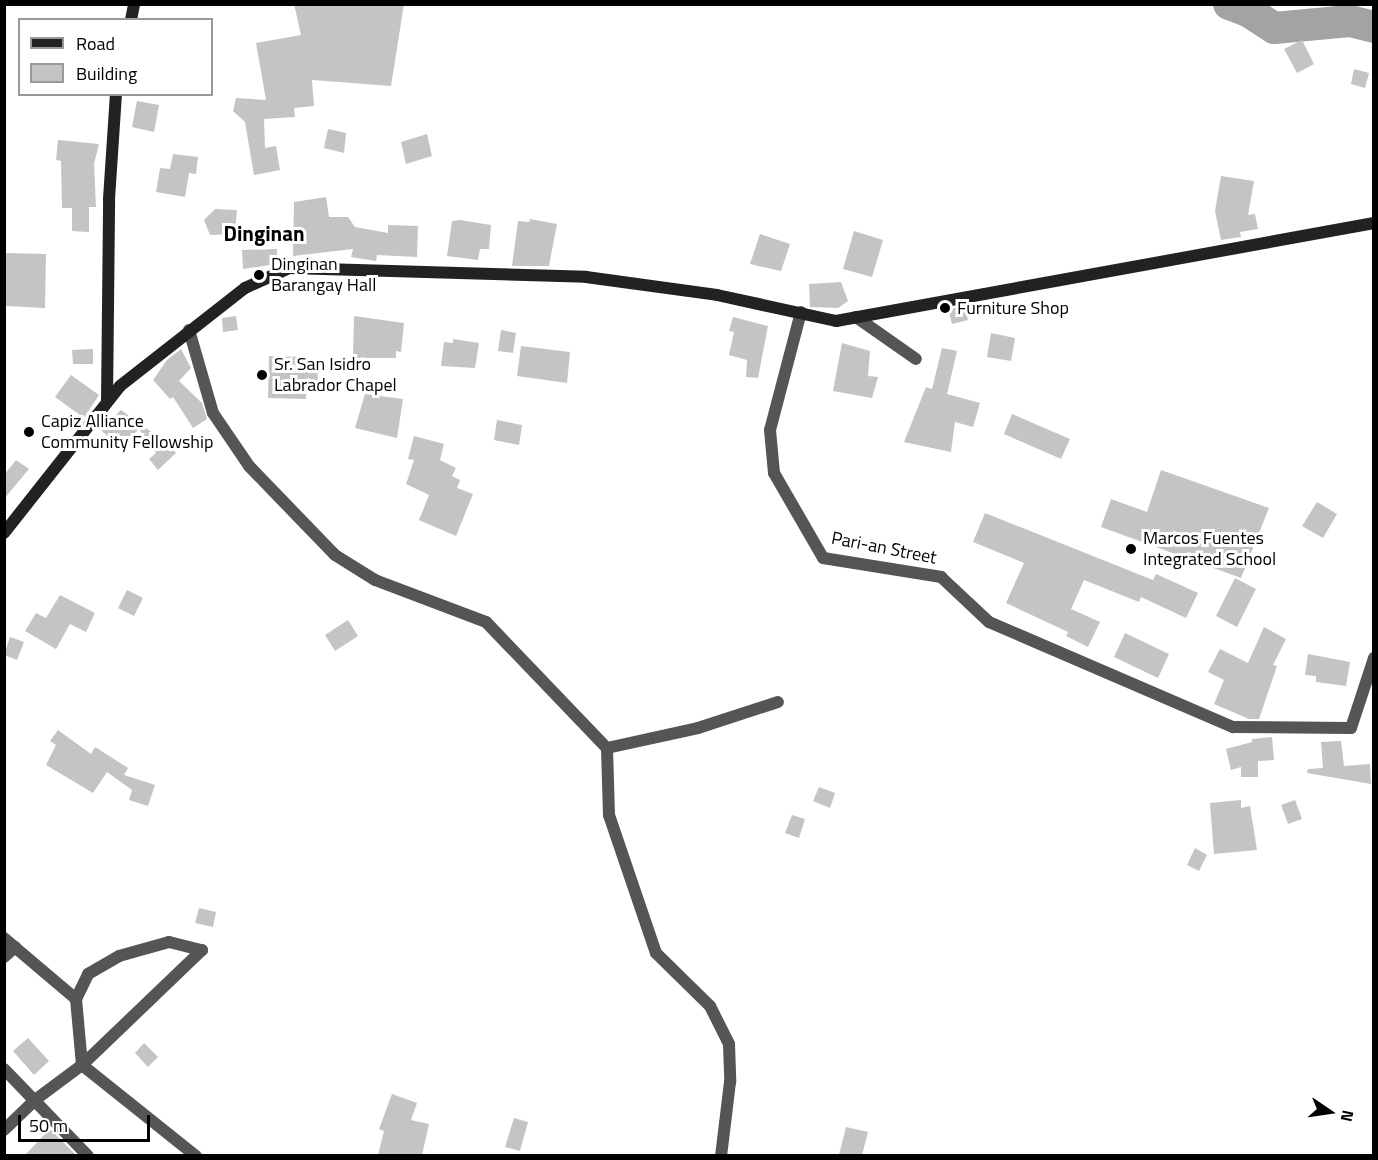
<!DOCTYPE html>
<html>
<head>
<meta charset="utf-8">
<style>
	body { margin:0 }
	#map { position:relative; width:1378px; height:1160px; overflow:hidden; background:#fff; font-family:"Titillium Web",sans-serif }
	div>[style] { position:absolute }
	.river>* { height:32px; margin:-16px; padding:0 16px; transform-origin:16px; border-radius:16px; background:#a3a3a3 }
	.building>* { inset:0; background:#c4c4c4 }
	.street>* { height:12px; margin:-6px; padding:0 6px; transform-origin:6px; border-radius:6px; background:#555 }
	.secondary>* { height:12px; margin:-6px; padding:0 6px; transform-origin:6px; border-radius:6px; background:#222 }
	.dots>* { width:16px; height:16px; translate:-50% -50%; box-sizing:border-box; border:3px solid #fff; border-radius:50% }
	span { translate:-50% -50%; white-space:nowrap; text-align:center; line-height:1.15; -webkit-text-stroke:6px #fff; paint-order:stroke }
	.poi-label { font-size:18px; color:#000 }
	.left { translate:0 -50%; text-align:left }
	.street-label { font-size:18px; color:#000 }
	.quarter-label { font-size:21px; color:#000; font-weight:700 }
	.frame { position:absolute; inset:0; border:6px solid #000; pointer-events:none }
	.legend { position:absolute; left:18px; top:18px; width:195px; height:78px; box-sizing:border-box; background:#fff; border:2px solid #999; margin:0; padding:8px 10px; list-style:none; font-size:18px; color:#000 }
	.legend li { display:flex; align-items:center; gap:12px; height:30px }
	.legend b { width:30px; border:2px solid #999 }
	.north { position:absolute; left:1300px; top:1082px; width:60px; height:60px; -webkit-text-stroke:4px #fff; paint-order:stroke; rotate:103deg; font-size:16px; font-weight:700; line-height:24px; text-align:center; color:#000 }
	.north::after { content:''; display:block; margin:auto; width:21px; height:27px; background:#000; clip-path:polygon(50% 0,100% 100%,50% 72%,0 100%) }
	.scale { position:absolute; left:18px; top:1115px; width:132px; height:27px; box-sizing:border-box; border:3px solid #000; border-top:0; padding-left:8px; font-size:18px; line-height:21px; white-space:nowrap; color:#000; -webkit-text-stroke:4px #fff; paint-order:stroke }
</style>
</head>
<body>
<div id="map">
	<div class="river">
		<div style="left:1229px;top:4px;width:20px;rotate:20deg"></div>
		<div style="left:1248px;top:11px;width:31px;rotate:33deg"></div>
		<div style="left:1274px;top:28px;width:76px;rotate:-5.3deg"></div>
		<div style="left:1350px;top:21px;width:25px;rotate:14deg"></div>
	</div>
	<div class="building">
		<div style="clip-path:polygon(294px 4px,404px 4px,391px 86px,312px 80px,314px 106px,294px 108px,295px 117px,264px 119px,265px 148px,276px 146px,280px 170px,254px 175px,245px 122px,233px 111px,236px 98px,266px 100px,256px 43px,301px 35px)"></div>
		<div style="clip-path:polygon(1302px 40px,1314px 64px,1297px 73px,1284px 49px)"></div>
		<div style="clip-path:polygon(1354px 69px,1369px 73px,1365px 88px,1351px 84px)"></div>
		<div style="clip-path:polygon(137px 101px,159px 105px,154px 132px,132px 127px)"></div>
		<div style="clip-path:polygon(328px 129px,346px 133px,344px 153px,324px 148px)"></div>
		<div style="clip-path:polygon(427px 134px,432px 156px,406px 164px,401px 142px)"></div>
		<div style="clip-path:polygon(58px 140px,99px 144px,94px 164px,96px 207px,89px 207px,89px 232px,72px 231px,72px 208px,62px 208px,61px 161px,56px 160px)"></div>
		<div style="clip-path:polygon(173px 154px,198px 157px,196px 174px,189px 173px,185px 197px,156px 192px,160px 168px,170px 169px)"></div>
		<div style="clip-path:polygon(1221px 176px,1254px 181px,1248px 215px,1255px 214px,1258px 229px,1240px 232px,1241px 237px,1221px 240px,1215px 211px)"></div>
		<div style="clip-path:polygon(326px 197px,329px 217px,348px 217px,355px 227px,388px 233px,388px 225px,418px 226px,417px 257px,377px 255px,376px 261px,351px 257px,353px 249px,293px 256px,294px 202px)"></div>
		<div style="clip-path:polygon(215px 209px,237px 210px,235px 234px,210px 235px,204px 220px)"></div>
		<div style="clip-path:polygon(530px 219px,557px 224px,549px 266px,512px 266px,518px 221px,529px 222px)"></div>
		<div style="clip-path:polygon(460px 220px,491px 225px,489px 249px,480px 249px,478px 260px,447px 256px,452px 221px)"></div>
		<div style="clip-path:polygon(854px 231px,883px 240px,872px 277px,843px 269px)"></div>
		<div style="clip-path:polygon(760px 234px,790px 244px,781px 271px,750px 264px)"></div>
		<div style="clip-path:polygon(277px 249px,277px 264px,243px 269px,242px 250px)"></div>
		<div style="clip-path:polygon(6px 253px,46px 254px,45px 308px,6px 306px)"></div>
		<div style="clip-path:polygon(841px 282px,848px 301px,838px 308px,810px 307px,809px 284px)"></div>
		<div style="clip-path:polygon(964px 306px,968px 320px,952px 324px,948px 309px)"></div>
		<div style="clip-path:polygon(236px 316px,238px 330px,223px 332px,222px 318px)"></div>
		<div style="clip-path:polygon(354px 316px,404px 323px,401px 352px,396px 351px,396px 358px,353px 358px)"></div>
		<div style="clip-path:polygon(733px 317px,768px 326px,758px 378px,746px 377px,747px 360px,729px 355px,734px 332px,729px 331px)"></div>
		<div style="clip-path:polygon(501px 330px,516px 333px,513px 353px,498px 351px)"></div>
		<div style="clip-path:polygon(991px 333px,1015px 338px,1011px 361px,987px 357px)"></div>
		<div style="clip-path:polygon(453px 339px,479px 343px,475px 368px,441px 366px,444px 342px,453px 343px)"></div>
		<div style="clip-path:polygon(842px 343px,870px 351px,868px 376px,878px 377px,872px 398px,833px 391px)"></div>
		<div style="clip-path:polygon(521px 346px,570px 352px,567px 383px,517px 376px)"></div>
		<div style="clip-path:polygon(942px 348px,957px 351px,947px 394px,980px 403px,973px 427px,955px 422px,951px 452px,904px 442px,926px 387px,932px 389px)"></div>
		<div style="clip-path:polygon(93px 349px,93px 364px,73px 364px,72px 350px)"></div>
		<div style="clip-path:polygon(181px 349px,191px 368px,179px 381px,202px 403px,207px 419px,193px 428px,173px 397px,170px 399px,153px 380px,167px 360px)"></div>
		<div style="clip-path:polygon(269px 356px,307px 357px,307px 363px,317px 363px,318px 384px,307px 383px,306px 399px,268px 398px)"></div>
		<div style="clip-path:polygon(71px 375px,99px 395px,84px 418px,55px 397px)"></div>
		<div style="clip-path:polygon(365px 394px,403px 399px,397px 438px,355px 428px)"></div>
		<div style="clip-path:polygon(121px 410px,168px 444px,176px 453px,158px 470px,149px 459px,156px 453px,139px 429px,120px 448px,101px 430px)"></div>
		<div style="clip-path:polygon(1012px 414px,1070px 439px,1061px 459px,1004px 434px)"></div>
		<div style="clip-path:polygon(497px 420px,522px 425px,519px 445px,494px 440px)"></div>
		<div style="clip-path:polygon(414px 436px,444px 444px,440px 460px,456px 468px,452px 476px,460px 480px,457px 488px,473px 494px,456px 536px,419px 520px,429px 495px,406px 484px,414px 460px,408px 459px)"></div>
		<div style="clip-path:polygon(16px 460px,29px 469px,4px 499px,4px 475px)"></div>
		<div style="clip-path:polygon(1161px 470px,1269px 508px,1241px 578px,1101px 527px,1111px 499px,1147px 512px)"></div>
		<div style="clip-path:polygon(1317px 502px,1337px 514px,1323px 538px,1302px 526px)"></div>
		<div style="clip-path:polygon(985px 513px,1153px 580px,1156px 574px,1198px 593px,1186px 618px,1141px 597px,1139px 602px,1084px 580px,1071px 609px,1100px 622px,1088px 647px,1066px 636px,1068px 632px,1006px 603px,1024px 563px,973px 542px)"></div>
		<div style="clip-path:polygon(1235px 578px,1256px 589px,1237px 627px,1216px 616px)"></div>
		<div style="clip-path:polygon(127px 590px,143px 598px,134px 616px,118px 608px)"></div>
		<div style="clip-path:polygon(60px 595px,95px 613px,86px 632px,70px 624px,56px 649px,25px 631px,36px 613px,46px 618px)"></div>
		<div style="clip-path:polygon(348px 620px,358px 636px,335px 651px,325px 635px)"></div>
		<div style="clip-path:polygon(1264px 627px,1286px 639px,1273px 665px,1277px 666px,1259px 719px,1249px 719px,1214px 704px,1224px 680px,1208px 672px,1220px 649px,1248px 663px)"></div>
		<div style="clip-path:polygon(1125px 633px,1169px 654px,1158px 678px,1114px 657px)"></div>
		<div style="clip-path:polygon(10px 637px,24px 642px,17px 660px,4px 655px)"></div>
		<div style="clip-path:polygon(1308px 654px,1350px 662px,1346px 686px,1316px 682px,1316px 676px,1305px 675px)"></div>
		<div style="clip-path:polygon(58px 730px,91px 754px,95px 747px,128px 768px,124px 775px,155px 785px,148px 806px,129px 800px,132px 790px,107px 772px,93px 793px,46px 765px,56px 745px,50px 741px)"></div>
		<div style="clip-path:polygon(1272px 737px,1274px 760px,1258px 761px,1258px 777px,1241px 777px,1241px 767px,1231px 770px,1226px 749px,1252px 742px,1252px 739px)"></div>
		<div style="clip-path:polygon(1341px 741px,1344px 766px,1370px 764px,1371px 784px,1307px 773px,1308px 769px,1323px 768px,1321px 742px)"></div>
		<div style="clip-path:polygon(819px 787px,835px 793px,830px 808px,813px 801px)"></div>
		<div style="clip-path:polygon(1241px 800px,1241px 808px,1250px 806px,1257px 850px,1214px 854px,1210px 803px)"></div>
		<div style="clip-path:polygon(1295px 800px,1302px 819px,1288px 824px,1281px 805px)"></div>
		<div style="clip-path:polygon(792px 815px,805px 819px,799px 838px,785px 833px)"></div>
		<div style="clip-path:polygon(1195px 848px,1207px 855px,1199px 871px,1187px 865px)"></div>
		<div style="clip-path:polygon(199px 908px,216px 912px,213px 927px,195px 923px)"></div>
		<div style="clip-path:polygon(28px 1038px,49px 1061px,34px 1075px,13px 1051px)"></div>
		<div style="clip-path:polygon(144px 1043px,158px 1057px,148px 1067px,135px 1053px)"></div>
		<div style="clip-path:polygon(392px 1094px,417px 1103px,411px 1120px,429px 1124px,422px 1155px,378px 1155px,384px 1131px,379px 1129px)"></div>
		<div style="clip-path:polygon(514px 1118px,528px 1122px,520px 1151px,505px 1147px)"></div>
		<div style="clip-path:polygon(846px 1127px,868px 1132px,862px 1155px,839px 1155px)"></div>
		<div style="clip-path:polygon(51px 1130px,76px 1155px,25px 1155px,44px 1135px)"></div>
	</div>
	<div class="street">
		<div style="left:801px;top:312px;width:122px;rotate:104.7deg"></div>
		<div style="left:770px;top:430px;width:43px;rotate:84.7deg"></div>
		<div style="left:774px;top:473px;width:98px;rotate:60deg"></div>
		<div style="left:823px;top:558px;width:120px;rotate:9.1deg"></div>
		<div style="left:941px;top:577px;width:66px;rotate:43.2deg"></div>
		<div style="left:989px;top:622px;width:266px;rotate:23.3deg"></div>
		<div style="left:1233px;top:727px;width:118px;rotate:0.5deg"></div>
		<div style="left:1351px;top:728px;width:74px;rotate:-71.8deg"></div>
		<div style="left:856px;top:317px;width:73px;rotate:35deg"></div>
		<div style="left:189px;top:330px;width:86px;rotate:73.9deg"></div>
		<div style="left:213px;top:413px;width:64px;rotate:55.8deg"></div>
		<div style="left:249px;top:466px;width:124px;rotate:46deg"></div>
		<div style="left:335px;top:555px;width:47px;rotate:32deg"></div>
		<div style="left:375px;top:580px;width:119px;rotate:20.7deg"></div>
		<div style="left:486px;top:622px;width:175px;rotate:46.2deg"></div>
		<div style="left:607px;top:748px;width:67px;rotate:88.3deg"></div>
		<div style="left:609px;top:815px;width:146px;rotate:71.2deg"></div>
		<div style="left:656px;top:953px;width:76px;rotate:44.5deg"></div>
		<div style="left:710px;top:1006px;width:42px;rotate:63.4deg"></div>
		<div style="left:729px;top:1044px;width:38px;rotate:88deg"></div>
		<div style="left:730px;top:1082px;width:75px;rotate:96.9deg"></div>
		<div style="left:607px;top:748px;width:93px;rotate:-12.4deg"></div>
		<div style="left:698px;top:728px;width:84px;rotate:-18deg"></div>
		<div style="left:4px;top:938px;width:94px;rotate:40.3deg"></div>
		<div style="left:169px;top:942px;width:34px;rotate:14deg"></div>
		<div style="left:202px;top:950px;width:166px;rotate:136.2deg"></div>
		<div style="left:82px;top:1065px;width:66px;rotate:-95.2deg"></div>
		<div style="left:76px;top:999px;width:28px;rotate:-64deg"></div>
		<div style="left:88px;top:974px;width:36px;rotate:-30deg"></div>
		<div style="left:119px;top:956px;width:52px;rotate:-15.6deg"></div>
		<div style="left:4px;top:957px;width:15px;rotate:-42deg"></div>
		<div style="left:4px;top:1069px;width:121px;rotate:46deg"></div>
		<div style="left:4px;top:1130px;width:43px;rotate:-44.1deg"></div>
		<div style="left:35px;top:1100px;width:59px;rotate:-36.7deg"></div>
		<div style="left:82px;top:1065px;width:146px;rotate:38.6deg"></div>
	</div>
	<div class="secondary">
		<div style="left:131px;top:20px;width:16px;rotate:-79deg"></div>
		<div style="left:107px;top:402px;width:203px;rotate:-89.4deg"></div>
		<div style="left:109px;top:199px;width:105px;rotate:-86.2deg"></div>
		<div style="left:4px;top:533px;width:187px;rotate:-51.7deg"></div>
		<div style="left:120px;top:386px;width:159px;rotate:-38.1deg"></div>
		<div style="left:245px;top:288px;width:48px;rotate:-24.4deg"></div>
		<div style="left:289px;top:268px;width:297px;rotate:1.7deg"></div>
		<div style="left:586px;top:277px;width:132px;rotate:7.8deg"></div>
		<div style="left:717px;top:295px;width:122px;rotate:12.3deg"></div>
		<div style="left:836px;top:321px;width:547px;rotate:-10.32deg"></div>
	</div>
	<div class="dots">
		<div style="left:259px;top:275px;background:#000"></div>
		<div style="left:945px;top:308px;background:#000"></div>
		<div style="left:262px;top:375px;background:#000"></div>
		<div style="left:29px;top:432px;background:#000"></div>
		<div style="left:1131px;top:549px;background:#000"></div>
	</div>
	<div class="poi-label">
		<span class="left" style="left:271px;top:275px">Dinginan<br>Barangay Hall</span>
		<span class="left" style="left:957px;top:308px">Furniture Shop</span>
		<span class="left" style="left:274px;top:375px">Sr. San Isidro<br>Labrador Chapel</span>
		<span class="left" style="left:41px;top:432px">Capiz Alliance<br>Community Fellowship</span>
		<span class="left" style="left:1143px;top:549px">Marcos Fuentes<br>Integrated School</span>
	</div>
	<div class="street-label">
		<span style="left:884px;top:548px;rotate:11deg">Pari-an Street</span>
	</div>
	<div class="quarter-label">
		<span style="left:264px;top:233px">Dinginan</span>
	</div>
	<div class="frame"></div>
	<ul class="legend">
	<li><b style="height:8px;background:#222"></b>Road</li>
	<li><b style="height:16px;background:#c4c4c4"></b>Building</li>
	</ul>
	<div class="north">N</div>
	<div class="scale">50 m</div>
</div>
</body>
</html>
